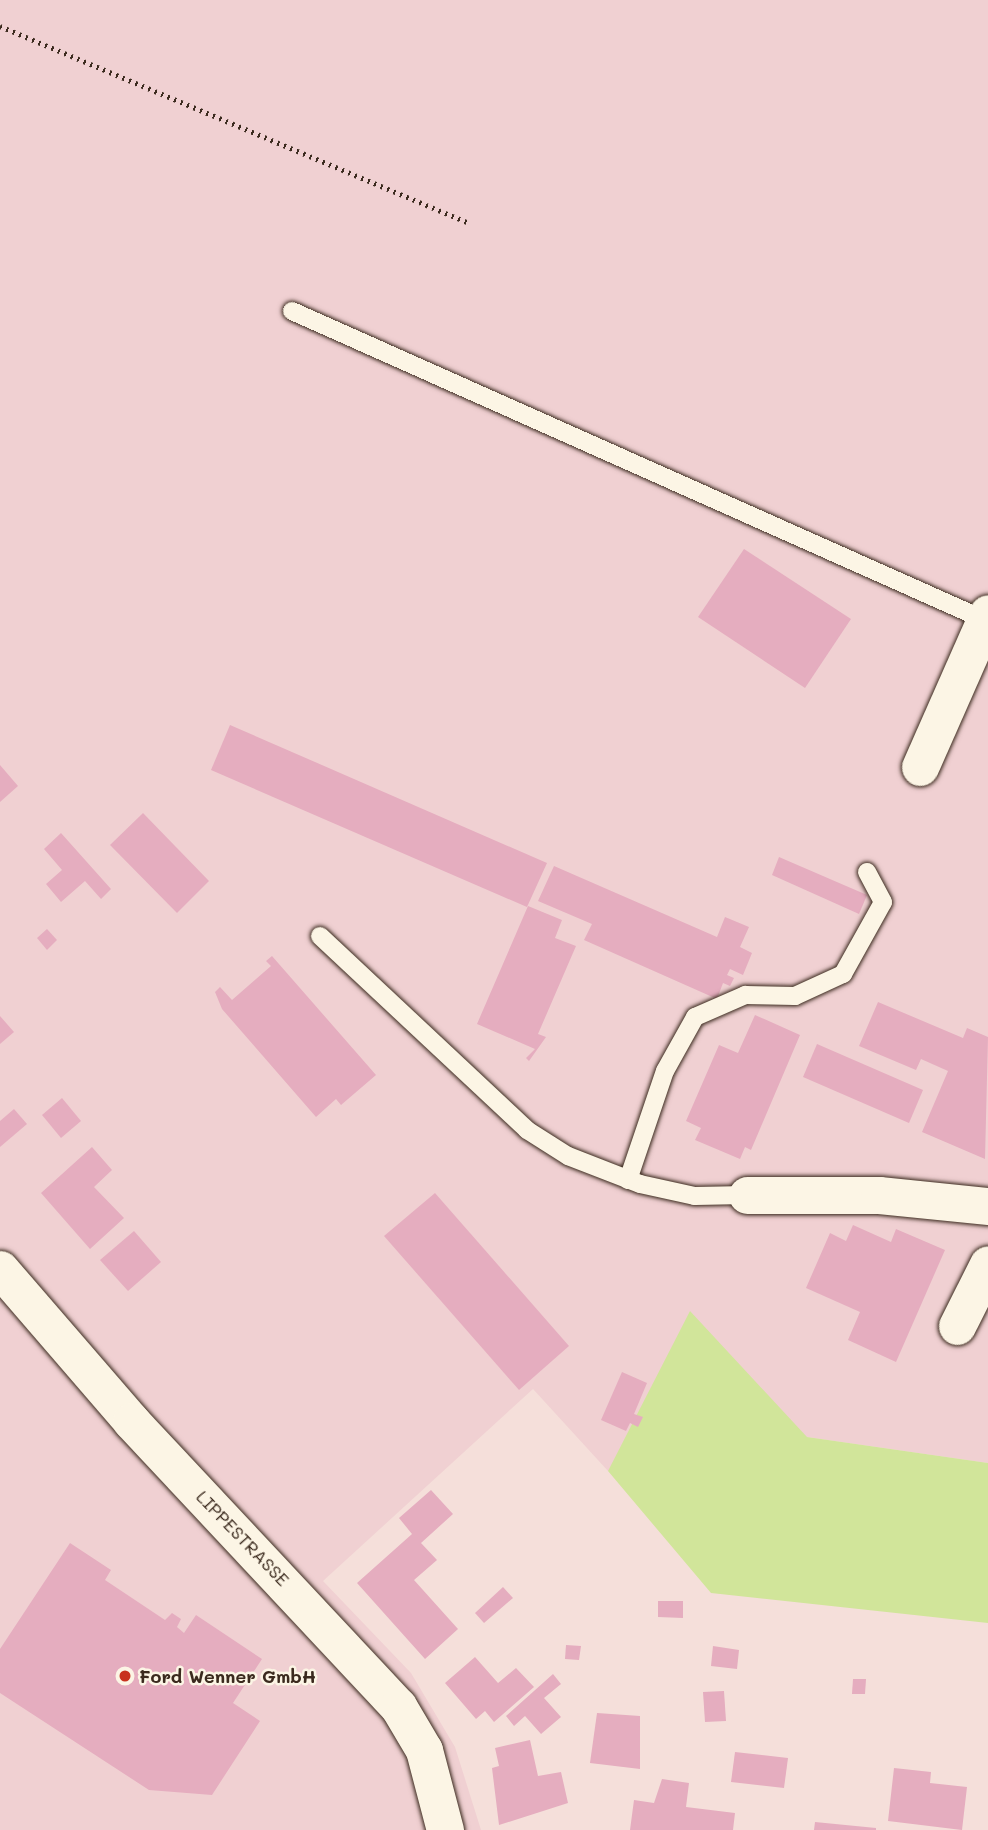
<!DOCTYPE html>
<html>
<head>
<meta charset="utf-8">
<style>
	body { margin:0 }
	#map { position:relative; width:988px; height:1830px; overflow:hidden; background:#f5dfda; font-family:Mali,sans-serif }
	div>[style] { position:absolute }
	.built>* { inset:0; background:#f0d0d2 }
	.green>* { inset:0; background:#d1e59a }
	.building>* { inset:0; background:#e5adbf }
	.path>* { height:4.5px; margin-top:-2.25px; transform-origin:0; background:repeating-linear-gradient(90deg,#3b2a1e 0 2px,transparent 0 7px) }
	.roads { filter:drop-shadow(0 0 2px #3b2a1e) drop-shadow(0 0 2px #3b2a1e) }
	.lane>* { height:18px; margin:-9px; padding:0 9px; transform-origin:9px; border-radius:9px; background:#fcf5e5 }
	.street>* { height:37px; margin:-18.5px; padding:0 18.5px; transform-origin:18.5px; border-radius:18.5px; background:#fcf5e5 }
	.dots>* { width:19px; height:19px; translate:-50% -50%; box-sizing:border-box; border:4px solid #fcf5e5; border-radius:50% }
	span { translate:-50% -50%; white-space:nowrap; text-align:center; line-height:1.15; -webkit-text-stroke:5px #fcf5e5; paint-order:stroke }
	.street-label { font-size:18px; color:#3b2a1e }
	.poi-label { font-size:18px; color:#3b2a1e; font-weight:700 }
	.left { translate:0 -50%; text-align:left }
</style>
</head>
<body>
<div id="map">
	<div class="built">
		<div style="clip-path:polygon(0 0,988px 0,988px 1463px,807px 1437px,608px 1471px,533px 1389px,323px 1581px,411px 1673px,455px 1747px,481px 1830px,0 1830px)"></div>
	</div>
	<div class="green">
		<div style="clip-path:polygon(690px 1311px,807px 1437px,988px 1463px,988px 1623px,711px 1593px,608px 1471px)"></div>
	</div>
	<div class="building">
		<div style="clip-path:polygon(744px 549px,851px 619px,805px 688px,698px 617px)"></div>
		<div style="clip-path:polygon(230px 725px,547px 863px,527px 907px,211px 770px)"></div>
		<div style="clip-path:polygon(0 765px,18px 786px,0 802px)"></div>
		<div style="clip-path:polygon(143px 813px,209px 881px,177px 913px,110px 845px)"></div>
		<div style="clip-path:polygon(61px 833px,111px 889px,101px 899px,85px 881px,61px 902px,46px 884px,62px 870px,44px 849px)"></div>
		<div style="clip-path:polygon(779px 857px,867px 895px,859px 914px,772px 875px)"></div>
		<div style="clip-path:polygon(554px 866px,717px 937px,725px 917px,749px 927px,740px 947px,752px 953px,743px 975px,730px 969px,727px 975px,734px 978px,730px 986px,723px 983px,717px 999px,584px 940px,592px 924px,538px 901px)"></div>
		<div style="clip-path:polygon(528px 906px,562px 920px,555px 938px,576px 946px,538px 1034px,546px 1037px,529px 1061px,526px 1058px,535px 1049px,477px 1024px)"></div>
		<div style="clip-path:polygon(47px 929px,57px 940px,47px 950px,37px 938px)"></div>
		<div style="clip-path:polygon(272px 956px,376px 1075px,341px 1105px,336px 1099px,316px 1117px,222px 1009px,215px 992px,220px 987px,232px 1000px,271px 966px,266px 961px)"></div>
		<div style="clip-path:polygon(878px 1002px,963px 1038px,967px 1028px,988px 1037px,985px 1159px,922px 1132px,948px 1071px,921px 1059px,916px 1070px,859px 1046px)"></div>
		<div style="clip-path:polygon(755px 1015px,800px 1035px,751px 1150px,745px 1147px,740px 1159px,695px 1140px,701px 1128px,686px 1121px,719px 1045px,738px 1053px)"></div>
		<div style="clip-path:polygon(0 1016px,14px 1032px,0 1044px)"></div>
		<div style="clip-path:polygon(817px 1044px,923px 1090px,909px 1123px,803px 1077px)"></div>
		<div style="clip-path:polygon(62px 1098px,81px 1121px,61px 1138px,42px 1115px)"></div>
		<div style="clip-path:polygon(14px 1109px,27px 1124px,0 1147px,0 1121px)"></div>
		<div style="clip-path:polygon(92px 1147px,112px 1170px,94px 1187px,124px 1218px,90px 1249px,41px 1193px)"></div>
		<div style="clip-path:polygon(435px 1193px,569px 1346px,519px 1390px,384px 1236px)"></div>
		<div style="clip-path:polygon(853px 1225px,891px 1242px,896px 1229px,945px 1250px,896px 1362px,848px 1340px,860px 1312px,806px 1288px,830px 1233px,846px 1241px)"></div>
		<div style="clip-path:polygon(134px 1231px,161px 1262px,128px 1291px,100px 1260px)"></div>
		<div style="clip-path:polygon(622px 1372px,647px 1383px,634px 1414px,643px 1417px,638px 1427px,630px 1423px,626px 1431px,601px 1420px)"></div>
		<div style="clip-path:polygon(431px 1490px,453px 1514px,421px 1543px,437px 1560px,414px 1580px,458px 1629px,425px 1659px,357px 1583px,412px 1534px,399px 1518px)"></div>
		<div style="clip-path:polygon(70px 1543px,111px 1570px,105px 1580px,165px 1620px,172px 1613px,181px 1619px,177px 1627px,184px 1633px,196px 1615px,262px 1659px,233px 1703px,260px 1721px,212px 1795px,149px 1790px,0 1693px,0 1649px)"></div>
		<div style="clip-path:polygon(503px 1587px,513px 1598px,484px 1623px,475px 1613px)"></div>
		<div style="clip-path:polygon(658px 1601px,683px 1601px,683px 1618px,658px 1617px)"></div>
		<div style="clip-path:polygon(566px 1645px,581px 1646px,579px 1660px,565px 1659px)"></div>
		<div style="clip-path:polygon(713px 1646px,739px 1650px,737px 1669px,711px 1666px)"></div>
		<div style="clip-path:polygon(475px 1657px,498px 1683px,516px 1668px,534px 1687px,494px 1722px,485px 1711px,476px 1719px,445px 1683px)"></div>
		<div style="clip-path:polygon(553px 1674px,561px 1684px,544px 1698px,561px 1717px,541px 1734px,525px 1716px,514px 1726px,506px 1716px)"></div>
		<div style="clip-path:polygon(853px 1679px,866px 1679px,865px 1694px,852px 1694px)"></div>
		<div style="clip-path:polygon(724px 1691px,726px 1721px,705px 1722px,703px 1692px)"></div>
		<div style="clip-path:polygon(597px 1713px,640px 1716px,640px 1769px,590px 1763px)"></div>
		<div style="clip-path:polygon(530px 1740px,538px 1776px,561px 1772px,568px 1803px,499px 1825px,492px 1768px,499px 1766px,495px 1748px)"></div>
		<div style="clip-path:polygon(735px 1752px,788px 1758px,784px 1788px,731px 1782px)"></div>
		<div style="clip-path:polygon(894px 1768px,931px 1772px,930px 1783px,967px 1787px,962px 1830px,888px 1821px)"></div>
		<div style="clip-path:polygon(662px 1779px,689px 1783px,686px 1807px,735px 1813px,733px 1830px,630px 1830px,634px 1800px,654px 1803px)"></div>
		<div style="clip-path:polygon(815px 1822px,876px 1828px,876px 1830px,814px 1830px)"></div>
	</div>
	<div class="path">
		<div style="left:0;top:26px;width:509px;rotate:22.78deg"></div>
	</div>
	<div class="roads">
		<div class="lane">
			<div style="left:292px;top:311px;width:759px;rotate:24.03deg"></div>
			<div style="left:320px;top:936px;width:284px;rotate:43.1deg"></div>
			<div style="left:527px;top:1130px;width:49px;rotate:32.4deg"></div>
			<div style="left:568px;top:1156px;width:77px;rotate:21.3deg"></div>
			<div style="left:640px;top:1184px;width:56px;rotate:12.3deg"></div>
			<div style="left:695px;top:1196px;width:52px;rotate:-1.1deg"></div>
			<div style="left:628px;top:1180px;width:115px;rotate:-71.3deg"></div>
			<div style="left:665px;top:1071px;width:62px;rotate:-60.9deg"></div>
			<div style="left:695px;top:1017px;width:55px;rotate:-23.7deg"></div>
			<div style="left:745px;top:995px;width:50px;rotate:1.1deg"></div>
			<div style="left:795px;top:996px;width:53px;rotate:-24.6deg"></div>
			<div style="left:843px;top:974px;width:82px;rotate:-60.9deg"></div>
			<div style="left:883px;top:902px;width:34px;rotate:-118deg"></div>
		</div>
		<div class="street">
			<div style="left:920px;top:767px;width:168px;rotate:-66.2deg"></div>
			<div style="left:747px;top:1195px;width:132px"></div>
			<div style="left:879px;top:1195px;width:110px;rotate:5.8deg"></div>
			<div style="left:0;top:1269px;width:201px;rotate:49.2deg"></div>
			<div style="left:131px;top:1421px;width:391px;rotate:46.9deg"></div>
			<div style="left:398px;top:1706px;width:51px;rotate:59.4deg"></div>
			<div style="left:424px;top:1750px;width:83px;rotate:75.3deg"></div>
			<div style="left:957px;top:1326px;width:69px;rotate:-63.4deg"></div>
		</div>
	</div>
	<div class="dots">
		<div style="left:125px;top:1676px;background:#c8321e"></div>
	</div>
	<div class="street-label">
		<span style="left:243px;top:1538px;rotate:46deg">LIPPESTRASSE</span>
	</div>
	<div class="poi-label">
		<span class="left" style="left:139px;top:1676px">Ford Wenner GmbH</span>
	</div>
</div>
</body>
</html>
